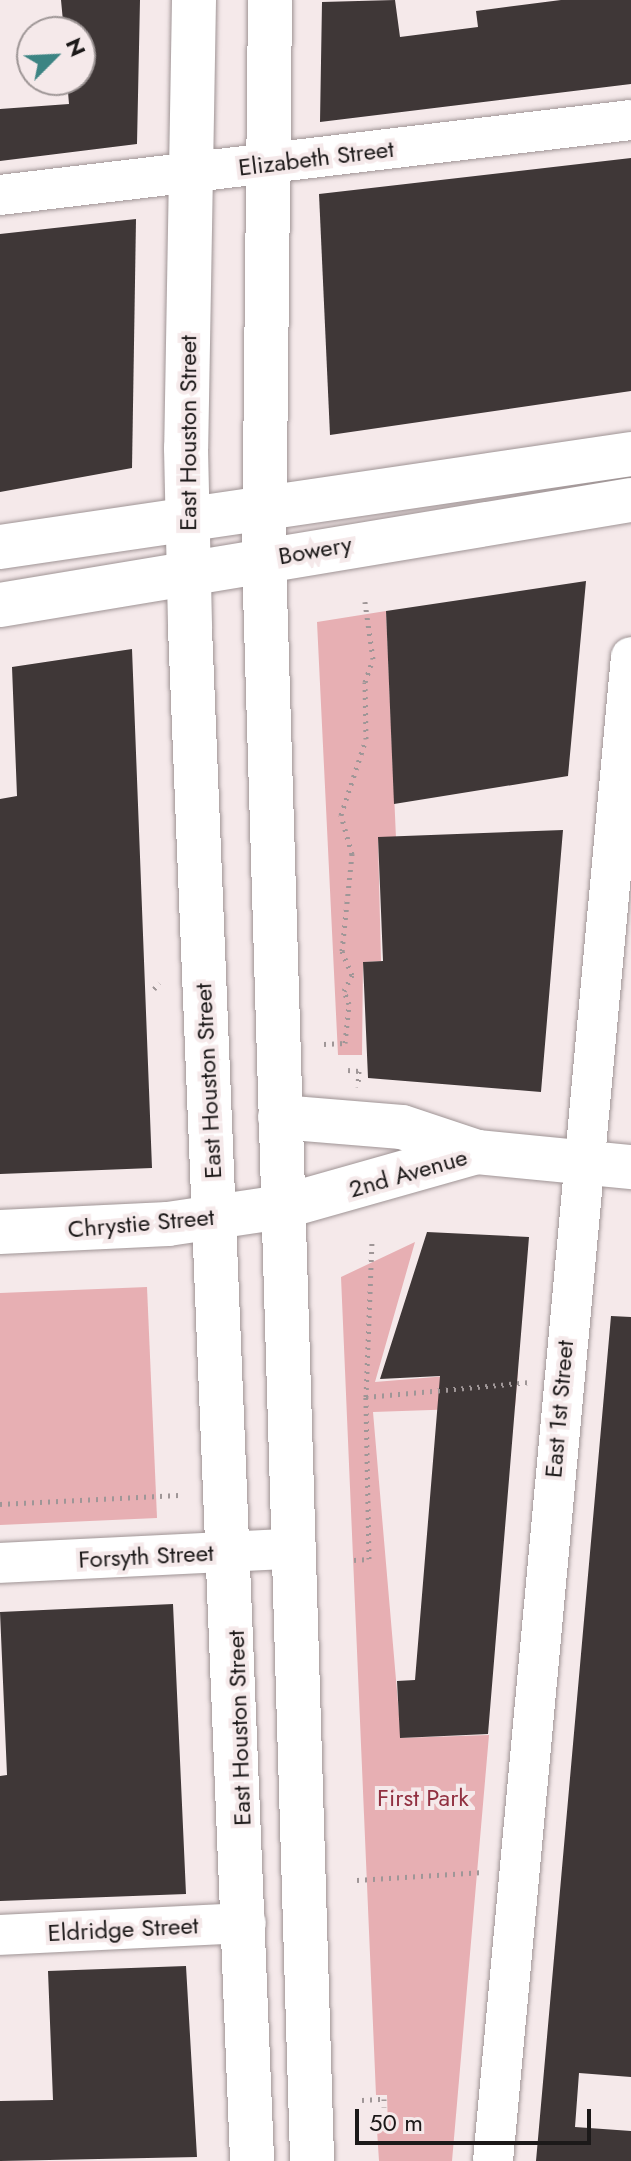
<!DOCTYPE html>
<html>
<head>
<meta charset="utf-8">
<style>
	body { margin:0 }
	#map { position:relative; width:631px; height:2161px; overflow:hidden; background:#f5e9ea; font-family:Jost,sans-serif }
	div>[style] { position:absolute }
	.green>* { inset:0; background:#e7afb3 }
	.building>* { inset:0; background:#3f3737 }
	.path>* { height:5px; margin-top:-2.5px; transform-origin:0; background:repeating-linear-gradient(90deg,#9f9697 0 2px,transparent 0 8px) }
	.roads { filter:drop-shadow(0 0 2px #9f9495) drop-shadow(0 0 2px #9f9495) }
	.minor>* { height:40px; margin:-20px; padding:0 20px; transform-origin:20px; border-radius:20px; background:#fff }
	.major>* { height:44px; margin:-22px; padding:0 22px; transform-origin:22px; border-radius:22px; background:#fff }
	span { translate:-50% -50%; white-space:nowrap; text-align:center; line-height:1.15; -webkit-text-stroke:8px #f5e9ea; paint-order:stroke }
	.street-label { font-size:24px; color:#1c1919 }
	.park-label { font-size:24px; color:#913040 }
	.north { position:absolute; left:16px; top:16px; width:80px; height:80px; box-sizing:border-box; background:#f5e9ea; border:2px solid #9e9696; border-radius:50%; rotate:66deg; font-size:22px; font-weight:700; line-height:32px; text-align:center; color:#1c1919 }
	.north::after { content:''; display:block; margin:auto; width:28px; height:36px; background:#3c8483; clip-path:polygon(50% 0,100% 100%,50% 72%,0 100%) }
	.scale { position:absolute; left:355px; top:2109px; width:236px; height:36px; box-sizing:border-box; border:4px solid #1c1919; border-top:0; padding-left:10px; font-size:24px; line-height:28px; white-space:nowrap; color:#1c1919; -webkit-text-stroke:6px #f5e9ea; paint-order:stroke }
</style>
</head>
<body>
<div id="map">
	<div class="green">
		<div style="clip-path:polygon(386px 611px,396px 838px,378px 839px,381px 961px,363px 962px,362px 1055px,338px 1055px,317px 622px)"></div>
		<div style="clip-path:polygon(415px 1242px,375px 1382px,518px 1370px,515px 1407px,373px 1412px,401px 1738px,489px 1735px,452px 2161px,379px 2161px,377px 2130px,388px 2128px,387px 2095px,376px 2095px,341px 1277px)"></div>
		<div style="clip-path:polygon(147px 1287px,157px 1518px,0 1525px,0 1293px)"></div>
	</div>
	<div class="building">
		<div style="clip-path:polygon(61px 0,140px 0,137px 144px,0 161px,0 109px,69px 104px,67px 80px,80px 80px,80px 32px,64px 32px)"></div>
		<div style="clip-path:polygon(395px 0,400px 37px,478px 27px,476px 11px,561px 0,631px 0,631px 84px,320px 122px,322px 2px)"></div>
		<div style="clip-path:polygon(631px 158px,631px 391px,330px 435px,319px 194px)"></div>
		<div style="clip-path:polygon(136px 219px,132px 468px,0 492px,0 234px)"></div>
		<div style="clip-path:polygon(586px 581px,568px 776px,394px 804px,386px 611px)"></div>
		<div style="clip-path:polygon(132px 649px,152px 1168px,0 1174px,0 799px,17px 796px,12px 667px)"></div>
		<div style="clip-path:polygon(563px 830px,541px 1092px,368px 1078px,363px 962px,383px 961px,378px 837px)"></div>
		<div style="clip-path:polygon(427px 1232px,529px 1237px,488px 1734px,400px 1738px,397px 1681px,415px 1680px,440px 1376px,380px 1379px)"></div>
		<div style="clip-path:polygon(611px 1316px,631px 1317px,631px 2077px,579px 2073px,575px 2127px,631px 2131px,631px 2161px,536px 2161px)"></div>
		<div style="clip-path:polygon(173px 1604px,186px 1894px,0 1901px,0 1776px,7px 1775px,0 1612px)"></div>
		<div style="clip-path:polygon(186px 1966px,197px 2157px,0 2161px,0 2101px,53px 2100px,48px 1971px)"></div>
	</div>
	<div class="path">
		<div style="left:154px;top:989px;width:8px;rotate:-50deg"></div>
		<div style="left:324px;top:1044px;width:21px;rotate:-3deg"></div>
		<div style="left:345px;top:1043px;width:39px;rotate:-84deg"></div>
		<div style="left:349px;top:1004px;width:14px;rotate:-111deg"></div>
		<div style="left:344px;top:991px;width:18px;rotate:-63deg"></div>
		<div style="left:352px;top:975px;width:26px;rotate:-113deg"></div>
		<div style="left:342px;top:951px;width:98px;rotate:-84.1deg"></div>
		<div style="left:352px;top:854px;width:41px;rotate:-105.8deg"></div>
		<div style="left:341px;top:815px;width:80px;rotate:-71.8deg"></div>
		<div style="left:366px;top:739px;width:57px;rotate:-91deg"></div>
		<div style="left:365px;top:682px;width:24px;rotate:-71deg"></div>
		<div style="left:373px;top:659px;width:58px;rotate:-98deg"></div>
		<div style="left:348px;top:1070px;width:11px;rotate:5deg"></div>
		<div style="left:359px;top:1071px;width:16px;rotate:94deg"></div>
		<div style="left:366px;top:1397px;width:156px;rotate:-87.8deg"></div>
		<div style="left:0;top:1504px;width:179px;rotate:-2.9deg"></div>
		<div style="left:354px;top:1560px;width:15px;rotate:-4deg"></div>
		<div style="left:369px;top:1559px;width:162px;rotate:-91.1deg"></div>
		<div style="left:366px;top:1397px;width:165px;rotate:-5.2deg"></div>
		<div style="left:357px;top:1880px;width:127px;rotate:-3.6deg"></div>
		<div style="left:362px;top:2100px;width:22px;rotate:-3deg"></div>
		<div style="left:384px;top:2099px;width:8px;rotate:90deg"></div>
	</div>
	<div class="roads">
		<div class="minor">
			<div style="left:0;top:195px;width:635px;rotate:-6.78deg"></div>
			<div style="left:0;top:1563px;width:291px;rotate:-2.8deg"></div>
			<div style="left:0;top:1935px;width:246px;rotate:-2.8deg"></div>
			<div style="left:493px;top:2161px;width:1510px;rotate:-84.76deg"></div>
		</div>
		<div class="major">
			<div style="left:194px;top:0;width:448px;rotate:91deg"></div>
			<div style="left:186px;top:448px;width:180px;rotate:88.7deg"></div>
			<div style="left:190px;top:628px;width:1534px;rotate:87.68deg"></div>
			<div style="left:270px;top:0;width:559px;rotate:90.61deg"></div>
			<div style="left:264px;top:559px;width:1603px;rotate:88.28deg"></div>
			<div style="left:0;top:547px;width:638px;rotate:-8.38deg"></div>
			<div style="left:0;top:605px;width:640px;rotate:-9.45deg"></div>
			<div style="left:280px;top:1117px;width:122px;rotate:4.7deg"></div>
			<div style="left:402px;top:1127px;width:79px;rotate:18.4deg"></div>
			<div style="left:0;top:1232px;width:168px;rotate:-2.7deg"></div>
			<div style="left:168px;top:1224px;width:115px;rotate:-8.5deg"></div>
			<div style="left:282px;top:1207px;width:203px;rotate:-15.8deg"></div>
			<div style="left:477px;top:1152px;width:155px;rotate:5.6deg"></div>
		</div>
	</div>
	<div class="street-label">
		<span style="left:316px;top:158px;rotate:-7deg">Elizabeth Street</span>
		<span style="left:188px;top:433px;rotate:-90deg">East Houston Street</span>
		<span style="left:315px;top:550px;rotate:-10deg">Bowery</span>
		<span style="left:208px;top:1081px;rotate:-93deg">East Houston Street</span>
		<span style="left:408px;top:1173px;rotate:-16deg">2nd Avenue</span>
		<span style="left:141px;top:1223px;rotate:-5deg">Chrystie Street</span>
		<span style="left:559px;top:1409px;rotate:-85deg">East 1st Street</span>
		<span style="left:146px;top:1556px;rotate:-3deg">Forsyth Street</span>
		<span style="left:239px;top:1728px;rotate:-92deg">East Houston Street</span>
		<span style="left:123px;top:1929px;rotate:-3deg">Eldridge Street</span>
	</div>
	<div class="park-label">
		<span style="left:423px;top:1798px">First Park</span>
	</div>
	<div class="north">N</div>
	<div class="scale">50 m</div>
</div>
</body>
</html>
